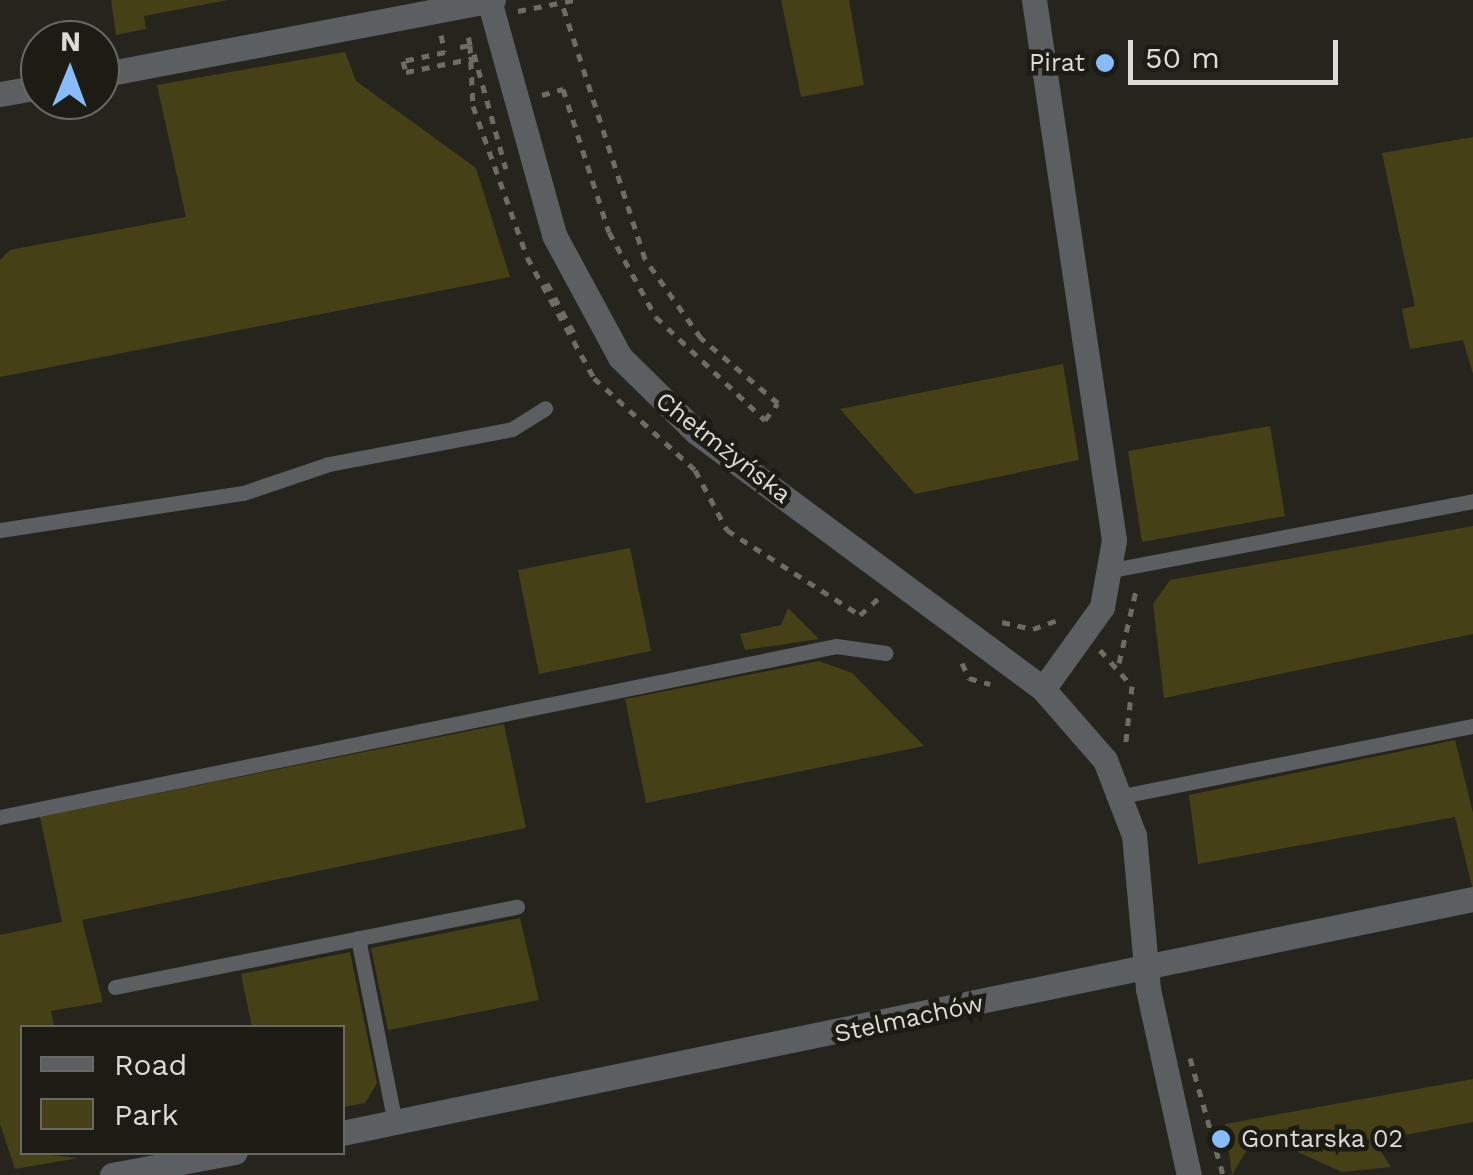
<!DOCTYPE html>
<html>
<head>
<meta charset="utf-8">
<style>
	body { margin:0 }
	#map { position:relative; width:1473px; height:1175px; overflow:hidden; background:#26251d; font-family:"Work Sans",sans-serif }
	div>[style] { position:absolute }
	.green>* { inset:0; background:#464017 }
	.path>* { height:5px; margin-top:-2.5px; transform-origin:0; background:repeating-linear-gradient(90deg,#6d6c65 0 8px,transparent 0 16px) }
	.service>* { height:15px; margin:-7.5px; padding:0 7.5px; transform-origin:7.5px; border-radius:7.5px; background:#5c5f62 }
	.minor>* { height:25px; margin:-12.5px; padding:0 12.5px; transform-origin:12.5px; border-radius:12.5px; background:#5c5f62 }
	.tertiary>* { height:25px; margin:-12.5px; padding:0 12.5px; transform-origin:12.5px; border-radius:12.5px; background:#5c5f62 }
	.dots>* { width:28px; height:28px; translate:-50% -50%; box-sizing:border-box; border:5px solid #1c1b14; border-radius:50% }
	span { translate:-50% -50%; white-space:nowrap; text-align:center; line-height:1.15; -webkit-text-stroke:9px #1c1b14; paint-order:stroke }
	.poi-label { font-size:25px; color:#dcdbd6 }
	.right { translate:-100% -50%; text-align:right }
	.left { translate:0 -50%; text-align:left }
	.street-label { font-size:25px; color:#dcdbd6 }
	.legend { position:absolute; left:20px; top:1025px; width:325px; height:130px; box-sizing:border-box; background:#1c1b14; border:2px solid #696862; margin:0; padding:12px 18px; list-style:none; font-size:30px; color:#dcdbd6 }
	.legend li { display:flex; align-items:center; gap:20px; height:50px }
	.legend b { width:50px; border:2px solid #696862 }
	.north { position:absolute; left:20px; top:20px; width:100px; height:100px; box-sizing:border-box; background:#1c1b14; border:2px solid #696862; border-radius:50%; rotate:1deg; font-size:28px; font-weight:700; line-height:40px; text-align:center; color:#dcdbd6 }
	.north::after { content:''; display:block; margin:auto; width:35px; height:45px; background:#87bbfb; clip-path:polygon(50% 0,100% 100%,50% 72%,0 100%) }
	.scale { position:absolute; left:1128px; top:40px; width:210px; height:45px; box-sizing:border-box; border:5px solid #dcdbd6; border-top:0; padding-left:12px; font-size:30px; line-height:35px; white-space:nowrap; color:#dcdbd6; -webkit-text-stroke:8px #1c1b14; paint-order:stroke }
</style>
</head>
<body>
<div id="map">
	<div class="green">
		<div style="clip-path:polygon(111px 0,228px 0,144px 16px,146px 29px,116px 35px)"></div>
		<div style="clip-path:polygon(781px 0,849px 0,864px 85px,801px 97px)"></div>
		<div style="clip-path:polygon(345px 52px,356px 81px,476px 168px,510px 277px,0 377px,0 260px,10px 250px,186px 217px,157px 85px)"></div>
		<div style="clip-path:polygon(1473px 137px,1473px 374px,1463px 340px,1410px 349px,1402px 309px,1415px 306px,1382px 153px)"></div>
		<div style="clip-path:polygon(1063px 364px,1079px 460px,915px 494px,840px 409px)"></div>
		<div style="clip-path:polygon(1270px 426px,1285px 516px,1142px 542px,1128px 451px)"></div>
		<div style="clip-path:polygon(1473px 526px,1473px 634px,1164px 698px,1153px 604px,1170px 580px)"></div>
		<div style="clip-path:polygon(630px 548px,651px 651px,539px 674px,518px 570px)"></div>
		<div style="clip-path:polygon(788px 608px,819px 639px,745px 650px,740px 634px,781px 625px)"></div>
		<div style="clip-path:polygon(819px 661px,852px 673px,924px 746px,646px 803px,625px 699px)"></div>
		<div style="clip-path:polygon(504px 724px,526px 828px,82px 920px,103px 1002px,51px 1011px,54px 1027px,22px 1028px,22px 1152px,79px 1158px,15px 1169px,0 1124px,0 935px,62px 922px,40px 817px)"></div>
		<div style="clip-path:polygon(1455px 740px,1473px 813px,1473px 890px,1455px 817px,1198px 864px,1189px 795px)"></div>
		<div style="clip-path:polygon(520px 918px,539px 1000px,388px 1030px,371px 948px)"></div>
		<div style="clip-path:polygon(350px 952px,377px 1083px,365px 1103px,343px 1107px,342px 1028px,252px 1027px,241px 974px)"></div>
		<div style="clip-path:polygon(1473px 1079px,1473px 1122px,1374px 1141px,1391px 1167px,1342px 1172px,1269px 1139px,1249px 1146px,1232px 1175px,1225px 1124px)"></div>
	</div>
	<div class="path">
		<div style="left:518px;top:11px;width:57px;rotate:-11.1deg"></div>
		<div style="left:441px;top:35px;width:17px;rotate:77deg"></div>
		<div style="left:445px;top:52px;width:43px;rotate:167.9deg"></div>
		<div style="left:403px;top:61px;width:11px;rotate:75deg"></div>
		<div style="left:406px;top:72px;width:70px;rotate:-11.5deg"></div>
		<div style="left:470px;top:45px;width:61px;rotate:87.2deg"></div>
		<div style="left:473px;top:106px;width:160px;rotate:70.3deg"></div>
		<div style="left:527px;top:257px;width:138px;rotate:61deg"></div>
		<div style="left:594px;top:378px;width:137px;rotate:42.3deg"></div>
		<div style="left:695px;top:470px;width:68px;rotate:61.9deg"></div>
		<div style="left:727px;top:530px;width:158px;rotate:32.6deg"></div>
		<div style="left:860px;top:615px;width:24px;rotate:-42deg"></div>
		<div style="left:460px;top:47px;width:10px;rotate:-11deg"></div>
		<div style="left:470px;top:45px;width:15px;rotate:-101deg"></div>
		<div style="left:474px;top:54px;width:119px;rotate:74.5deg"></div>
		<div style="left:542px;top:95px;width:22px;rotate:-16deg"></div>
		<div style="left:563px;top:89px;width:150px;rotate:72.2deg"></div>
		<div style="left:609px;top:232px;width:97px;rotate:61.1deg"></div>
		<div style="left:656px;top:317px;width:150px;rotate:43.4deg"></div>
		<div style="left:765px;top:420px;width:21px;rotate:-53deg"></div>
		<div style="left:778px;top:403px;width:101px;rotate:-139.8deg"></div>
		<div style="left:701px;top:338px;width:97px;rotate:-125.3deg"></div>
		<div style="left:645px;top:259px;width:272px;rotate:-108deg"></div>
		<div style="left:547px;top:283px;width:64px;rotate:61.8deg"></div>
		<div style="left:1002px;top:622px;width:32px;rotate:13deg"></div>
		<div style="left:1033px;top:629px;width:27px;rotate:-20deg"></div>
		<div style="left:1100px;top:650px;width:48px;rotate:48.4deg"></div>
		<div style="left:1132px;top:686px;width:63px;rotate:96.3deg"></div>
		<div style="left:962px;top:663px;width:17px;rotate:65deg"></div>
		<div style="left:969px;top:678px;width:22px;rotate:16deg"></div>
		<div style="left:1119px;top:663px;width:79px;rotate:-76.8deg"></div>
		<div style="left:1190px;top:1058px;width:122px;rotate:74.2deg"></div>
	</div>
	<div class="service">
		<div style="left:0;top:530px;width:246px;rotate:-8.7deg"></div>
		<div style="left:243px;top:493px;width:91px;rotate:-18.6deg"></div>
		<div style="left:329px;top:464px;width:186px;rotate:-10.8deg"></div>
		<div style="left:512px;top:429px;width:39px;rotate:-32deg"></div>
		<div style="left:1112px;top:570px;width:368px;rotate:-10.8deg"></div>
		<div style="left:1122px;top:796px;width:358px;rotate:-11.3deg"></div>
		<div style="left:0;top:817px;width:853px;rotate:-11.56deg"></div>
		<div style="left:836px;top:646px;width:50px;rotate:8deg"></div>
		<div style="left:358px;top:938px;width:189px;rotate:78.7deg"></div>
		<div style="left:115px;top:987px;width:410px;rotate:-11.3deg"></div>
	</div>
	<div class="minor">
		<div style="left:1034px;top:0;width:546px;rotate:81.57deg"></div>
		<div style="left:1114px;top:540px;width:68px;rotate:100.2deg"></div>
		<div style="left:1102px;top:607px;width:101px;rotate:125.7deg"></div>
		<div style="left:100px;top:75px;width:400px;rotate:-10.8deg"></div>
		<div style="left:0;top:94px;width:41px;rotate:-9.9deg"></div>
		<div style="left:342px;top:1133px;width:1155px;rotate:-11.69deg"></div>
		<div style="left:112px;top:1175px;width:125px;rotate:-10.6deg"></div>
	</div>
	<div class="tertiary">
		<div style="left:489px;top:0;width:244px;rotate:74.5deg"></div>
		<div style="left:554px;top:235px;width:139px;rotate:61.6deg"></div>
		<div style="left:620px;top:357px;width:107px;rotate:44.6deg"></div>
		<div style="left:696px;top:432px;width:432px;rotate:36.5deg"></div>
		<div style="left:1043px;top:689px;width:94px;rotate:48.9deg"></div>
		<div style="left:1105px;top:760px;width:80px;rotate:68.9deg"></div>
		<div style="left:1134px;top:835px;width:155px;rotate:84.8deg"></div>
		<div style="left:1148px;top:989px;width:190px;rotate:77.6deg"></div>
	</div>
	<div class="dots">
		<div style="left:1105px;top:63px;background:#87bbfb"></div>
		<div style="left:1221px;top:1139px;background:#87bbfb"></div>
	</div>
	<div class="poi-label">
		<span class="right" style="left:1085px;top:63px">Pirat</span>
		<span class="left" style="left:1241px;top:1139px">Gontarska 02</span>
	</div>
	<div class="street-label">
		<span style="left:723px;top:448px;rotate:38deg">Chełmżyńska</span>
		<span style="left:909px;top:1019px;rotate:-12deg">Stelmachów</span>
	</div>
	<ul class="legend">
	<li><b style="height:12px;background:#5c5f62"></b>Road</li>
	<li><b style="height:28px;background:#464017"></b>Park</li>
	</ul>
	<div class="north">N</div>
	<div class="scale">50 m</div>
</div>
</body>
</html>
